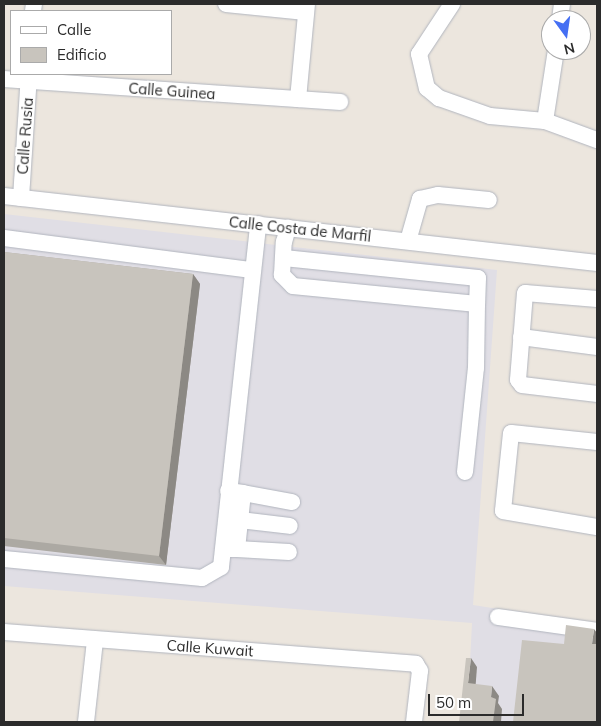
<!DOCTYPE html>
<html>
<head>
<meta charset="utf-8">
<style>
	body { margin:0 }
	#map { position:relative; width:601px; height:726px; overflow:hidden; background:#ece6de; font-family:Mulish,sans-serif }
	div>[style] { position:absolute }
	.industrial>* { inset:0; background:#e0dee5 }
	.roads { filter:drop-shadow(0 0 1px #b1b5be) drop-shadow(0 0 1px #b1b5be) }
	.minor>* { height:16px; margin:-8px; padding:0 8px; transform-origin:8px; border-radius:8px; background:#fff }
	.wall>* { inset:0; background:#aca9a3 }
	.shaded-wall>* { inset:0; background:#8c8984 }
	.building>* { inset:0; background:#c8c4bd }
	span { translate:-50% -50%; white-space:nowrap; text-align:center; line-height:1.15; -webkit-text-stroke:4px #fff; paint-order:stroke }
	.street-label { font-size:15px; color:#2b2b2b }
	.frame { position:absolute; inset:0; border:5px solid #2b2b2b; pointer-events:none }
	.legend { position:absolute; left:10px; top:10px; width:162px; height:65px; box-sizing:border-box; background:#fff; border:1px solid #aaa; margin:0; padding:6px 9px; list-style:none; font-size:15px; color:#2b2b2b }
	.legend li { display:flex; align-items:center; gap:10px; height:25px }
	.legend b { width:25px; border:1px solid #aaa }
	.north { position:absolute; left:541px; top:10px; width:50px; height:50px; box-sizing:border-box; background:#fff; border:1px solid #aaa; border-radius:50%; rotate:166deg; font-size:14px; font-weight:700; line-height:20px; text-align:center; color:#2b2b2b }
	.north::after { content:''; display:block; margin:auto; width:18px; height:22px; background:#456ff3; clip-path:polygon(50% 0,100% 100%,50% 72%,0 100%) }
	.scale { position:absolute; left:428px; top:694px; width:96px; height:22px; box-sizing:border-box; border:2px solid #2b2b2b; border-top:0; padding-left:6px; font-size:15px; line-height:18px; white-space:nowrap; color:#2b2b2b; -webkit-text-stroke:4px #fff; paint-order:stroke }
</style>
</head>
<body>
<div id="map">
	<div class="industrial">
		<div style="clip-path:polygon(4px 214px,497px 270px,473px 605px,597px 624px,597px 722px,467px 722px,472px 623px,4px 586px)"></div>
	</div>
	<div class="roads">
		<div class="minor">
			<div style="left:226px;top:4px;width:80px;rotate:5.7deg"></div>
			<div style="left:452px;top:4px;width:60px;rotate:123.4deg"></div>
			<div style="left:419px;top:54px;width:35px;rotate:77deg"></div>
			<div style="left:427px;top:88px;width:16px;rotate:40deg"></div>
			<div style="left:439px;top:98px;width:54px;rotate:19.4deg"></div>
			<div style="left:490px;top:116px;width:55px;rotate:5.2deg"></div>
			<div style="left:545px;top:121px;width:55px;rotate:20.1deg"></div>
			<div style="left:33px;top:11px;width:7px;rotate:-82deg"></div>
			<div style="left:560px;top:20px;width:16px;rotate:-83deg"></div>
			<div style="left:4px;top:79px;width:337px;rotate:3.9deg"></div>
			<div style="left:298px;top:99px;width:95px;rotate:-84.6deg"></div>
			<div style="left:545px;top:121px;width:72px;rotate:-81.2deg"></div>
			<div style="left:4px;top:196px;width:597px;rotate:6.45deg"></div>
			<div style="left:21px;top:198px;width:124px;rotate:-86.3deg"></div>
			<div style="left:4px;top:238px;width:248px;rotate:7.4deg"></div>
			<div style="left:408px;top:241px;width:44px;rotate:-74.1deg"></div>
			<div style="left:420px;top:199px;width:18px;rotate:-13deg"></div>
			<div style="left:438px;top:195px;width:51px;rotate:5.6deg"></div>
			<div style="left:284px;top:258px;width:195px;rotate:5.9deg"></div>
			<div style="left:478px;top:278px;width:26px;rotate:92deg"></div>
			<div style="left:477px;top:304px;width:185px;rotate:-174.4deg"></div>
			<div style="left:293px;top:286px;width:16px;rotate:-135deg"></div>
			<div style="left:282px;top:275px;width:33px;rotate:-87deg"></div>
			<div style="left:284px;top:242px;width:15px;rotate:-74deg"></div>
			<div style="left:597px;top:299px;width:72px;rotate:-175.2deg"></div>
			<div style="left:525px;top:293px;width:87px;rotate:94.6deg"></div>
			<div style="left:518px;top:380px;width:6px;rotate:51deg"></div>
			<div style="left:522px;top:385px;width:76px;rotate:6.8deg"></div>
			<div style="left:521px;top:337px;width:77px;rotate:7.5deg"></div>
			<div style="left:597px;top:442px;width:86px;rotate:-174deg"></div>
			<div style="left:511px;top:433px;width:78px;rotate:95.9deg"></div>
			<div style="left:503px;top:511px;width:95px;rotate:9.7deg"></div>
			<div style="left:465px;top:472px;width:105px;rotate:-84deg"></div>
			<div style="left:476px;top:368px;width:64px;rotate:-89.1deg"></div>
			<div style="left:243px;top:493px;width:50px;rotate:10.4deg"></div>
			<div style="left:240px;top:520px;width:50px;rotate:6.8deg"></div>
			<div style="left:224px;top:549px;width:13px"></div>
			<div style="left:237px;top:549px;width:56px;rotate:-83.9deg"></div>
			<div style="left:243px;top:493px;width:15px;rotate:-172deg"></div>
			<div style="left:237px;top:549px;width:52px;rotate:3.3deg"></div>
			<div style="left:4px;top:559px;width:199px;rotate:5.5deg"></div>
			<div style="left:202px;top:578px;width:22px;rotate:-30deg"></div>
			<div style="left:221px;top:567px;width:345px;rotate:-83.8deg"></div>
			<div style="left:498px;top:617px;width:100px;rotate:8deg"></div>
			<div style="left:4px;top:632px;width:413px;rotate:4.4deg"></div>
			<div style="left:416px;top:664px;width:8px;rotate:60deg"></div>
			<div style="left:420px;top:671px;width:51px;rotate:96.7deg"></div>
			<div style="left:86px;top:722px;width:82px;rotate:-83.7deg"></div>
		</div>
	</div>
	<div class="wall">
		<div style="clip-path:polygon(4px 252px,193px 274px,200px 284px,166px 565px,4px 546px)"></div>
	</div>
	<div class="shaded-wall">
		<div style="clip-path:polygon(193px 274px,200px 284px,166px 565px,159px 556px)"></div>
		<div style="clip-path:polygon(594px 629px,597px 633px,597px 651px,592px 644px)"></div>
		<div style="clip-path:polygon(471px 658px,477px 667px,475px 693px,468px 683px)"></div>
		<div style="clip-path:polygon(492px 686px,499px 696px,498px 703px,502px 709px,501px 722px,493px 722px,491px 697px)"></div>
	</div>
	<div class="building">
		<div style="clip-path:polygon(4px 252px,193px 274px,159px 556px,4px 538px)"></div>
		<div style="clip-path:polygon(566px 625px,594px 629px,592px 644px,597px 644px,597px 722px,513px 722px,522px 640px,564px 644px)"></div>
		<div style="clip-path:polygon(466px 658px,471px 658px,468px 683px,492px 686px,491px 697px,496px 699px,493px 722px,459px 722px)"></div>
	</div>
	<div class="street-label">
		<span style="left:172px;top:91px;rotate:4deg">Calle Guinea</span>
		<span style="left:25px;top:136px;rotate:-86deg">Calle Rusia</span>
		<span style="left:300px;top:229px;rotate:6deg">Calle Costa de Marfil</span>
		<span style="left:210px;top:648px;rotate:4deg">Calle Kuwait</span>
	</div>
	<div class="frame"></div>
	<ul class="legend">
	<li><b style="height:6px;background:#fff"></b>Calle</li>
	<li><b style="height:14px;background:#c8c4bd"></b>Edificio</li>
	</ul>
	<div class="north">N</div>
	<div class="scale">50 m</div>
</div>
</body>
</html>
